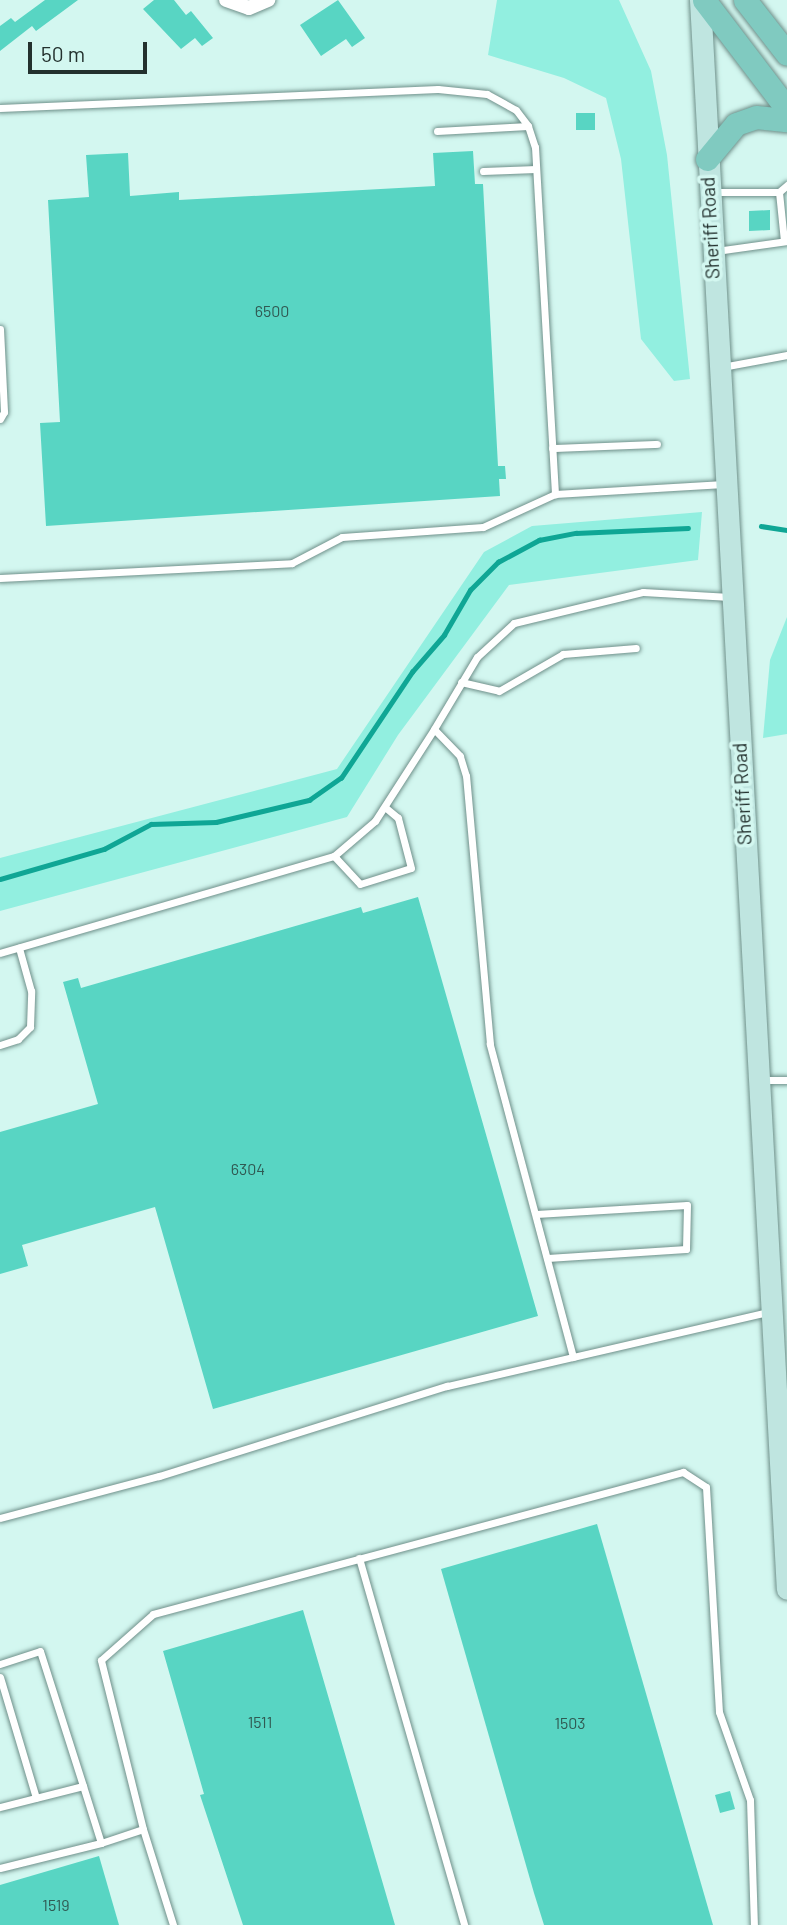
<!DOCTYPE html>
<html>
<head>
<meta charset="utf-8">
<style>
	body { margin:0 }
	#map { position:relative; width:787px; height:1925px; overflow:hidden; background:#d3f7f0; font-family:Barlow,sans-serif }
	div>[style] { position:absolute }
	.green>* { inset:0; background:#92efe0 }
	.stream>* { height:4.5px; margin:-2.25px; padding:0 2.25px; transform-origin:2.25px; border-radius:2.25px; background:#0fa695 }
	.building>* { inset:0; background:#58d5c3 }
	.roads { filter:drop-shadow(0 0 2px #6f908a) drop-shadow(0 0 2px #6f908a) }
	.service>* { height:7px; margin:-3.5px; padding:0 3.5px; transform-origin:3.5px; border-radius:3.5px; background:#fff }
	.minor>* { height:14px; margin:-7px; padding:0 7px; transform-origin:7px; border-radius:7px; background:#fff }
	.secondary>* { height:21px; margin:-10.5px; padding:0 10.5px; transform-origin:10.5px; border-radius:10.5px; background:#bfe5e0 }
	.primary>* { height:23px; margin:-11.5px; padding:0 11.5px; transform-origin:11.5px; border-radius:11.5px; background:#80cac0 }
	span { translate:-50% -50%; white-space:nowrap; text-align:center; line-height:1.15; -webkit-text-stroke:7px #d3f7f0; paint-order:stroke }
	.number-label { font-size:16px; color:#305a53 }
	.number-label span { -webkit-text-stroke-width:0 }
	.street-label { font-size:19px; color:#23312e }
	.scale { position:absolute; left:28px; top:42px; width:119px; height:32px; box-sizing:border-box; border:4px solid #23312e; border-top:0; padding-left:9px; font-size:21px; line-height:24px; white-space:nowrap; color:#23312e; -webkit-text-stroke:5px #d3f7f0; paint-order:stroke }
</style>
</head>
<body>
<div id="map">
	<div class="green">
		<div style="clip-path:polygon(497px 0,619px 0,651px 71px,667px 155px,690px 379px,674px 381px,641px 339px,621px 159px,606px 98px,564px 78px,488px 55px)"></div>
		<div style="clip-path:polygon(702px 512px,698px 560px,509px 585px,398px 735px,347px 817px,0 911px,0 858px,337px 769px,484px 552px,532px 526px)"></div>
		<div style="clip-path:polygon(787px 617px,787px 734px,763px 738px,770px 660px)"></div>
	</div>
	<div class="stream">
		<div style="left:761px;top:526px;width:26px;rotate:9deg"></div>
		<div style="left:0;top:879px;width:108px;rotate:-16.1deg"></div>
		<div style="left:104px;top:849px;width:53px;rotate:-28deg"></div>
		<div style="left:151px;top:824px;width:65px;rotate:-1.8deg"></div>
		<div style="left:216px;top:822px;width:96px;rotate:-13.3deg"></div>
		<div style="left:309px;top:800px;width:39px;rotate:-35deg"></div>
		<div style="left:341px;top:778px;width:128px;rotate:-56.2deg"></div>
		<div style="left:412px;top:672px;width:49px;rotate:-49.1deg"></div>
		<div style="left:444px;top:635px;width:52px;rotate:-60deg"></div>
		<div style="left:470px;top:590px;width:40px;rotate:-45deg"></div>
		<div style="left:498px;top:562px;width:47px;rotate:-28.2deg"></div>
		<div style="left:539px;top:540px;width:38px;rotate:-11deg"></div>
		<div style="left:576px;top:533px;width:112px;rotate:-2.6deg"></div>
	</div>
	<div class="building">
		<div style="clip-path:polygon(45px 0,78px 0,36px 31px,32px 26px,0 51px,0 26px,11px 18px,15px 22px)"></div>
		<div style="clip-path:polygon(154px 0,174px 0,186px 15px,191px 11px,213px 38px,202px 46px,195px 38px,181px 49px,143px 9px)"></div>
		<div style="clip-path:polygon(338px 0,365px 38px,352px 47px,346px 39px,321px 56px,300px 25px)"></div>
		<div style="clip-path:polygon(576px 113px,595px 113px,595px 130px,576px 130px)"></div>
		<div style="clip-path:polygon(473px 151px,475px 184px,483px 184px,498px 466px,505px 466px,506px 479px,499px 479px,500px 496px,46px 526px,40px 423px,60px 422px,48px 200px,89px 197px,86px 155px,128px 153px,130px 196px,179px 192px,179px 200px,435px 186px,433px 153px)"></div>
		<div style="clip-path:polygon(770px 210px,770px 230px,749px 231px,749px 211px)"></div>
		<div style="clip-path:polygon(418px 897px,538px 1316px,213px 1409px,155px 1207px,22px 1245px,28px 1266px,0 1274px,0 1132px,98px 1104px,63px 982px,78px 978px,81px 988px,361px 907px,363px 913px)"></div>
		<div style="clip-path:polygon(597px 1524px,713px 1925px,544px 1925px,534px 1893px,441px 1569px)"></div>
		<div style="clip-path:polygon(303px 1610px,395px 1925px,243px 1925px,200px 1795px,204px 1794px,163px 1651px)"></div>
		<div style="clip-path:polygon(730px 1791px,735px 1809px,720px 1813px,715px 1795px)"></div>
		<div style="clip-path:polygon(99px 1856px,119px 1925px,0 1925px,0 1885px)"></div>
	</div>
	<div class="roads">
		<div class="service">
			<div style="left:0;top:108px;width:438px;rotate:-2.5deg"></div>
			<div style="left:438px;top:89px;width:49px;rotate:5.8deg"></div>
			<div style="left:487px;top:94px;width:33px;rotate:29deg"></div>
			<div style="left:516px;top:110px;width:20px;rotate:53deg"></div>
			<div style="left:528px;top:126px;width:22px;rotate:72deg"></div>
			<div style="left:535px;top:147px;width:348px;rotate:86.7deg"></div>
			<div style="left:437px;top:131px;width:91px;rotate:-3.1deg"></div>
			<div style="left:483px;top:171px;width:53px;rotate:-2.2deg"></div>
			<div style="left:713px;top:192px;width:66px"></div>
			<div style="left:779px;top:192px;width:11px;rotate:-41deg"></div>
			<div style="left:779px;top:192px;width:49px;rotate:84.2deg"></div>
			<div style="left:716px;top:251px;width:72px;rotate:-8deg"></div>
			<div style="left:0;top:329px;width:83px;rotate:87.2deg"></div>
			<div style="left:4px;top:412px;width:8px;rotate:120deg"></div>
			<div style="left:722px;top:367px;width:66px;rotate:-10.5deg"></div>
			<div style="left:552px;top:448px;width:105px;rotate:-2.2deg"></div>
			<div style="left:0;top:578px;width:292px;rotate:-2.9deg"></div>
			<div style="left:292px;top:563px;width:56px;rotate:-27.5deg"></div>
			<div style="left:342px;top:537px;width:141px;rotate:-4.1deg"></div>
			<div style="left:483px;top:527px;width:79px;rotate:-24.6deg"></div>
			<div style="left:555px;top:494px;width:169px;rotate:-3.4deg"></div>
			<div style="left:461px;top:682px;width:39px;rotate:13deg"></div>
			<div style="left:499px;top:691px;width:74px;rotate:-30deg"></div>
			<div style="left:563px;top:654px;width:73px;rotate:-4.7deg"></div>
			<div style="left:334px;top:856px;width:38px;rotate:47deg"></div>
			<div style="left:360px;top:884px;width:53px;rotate:-17.4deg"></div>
			<div style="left:411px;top:868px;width:52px;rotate:-104.6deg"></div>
			<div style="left:398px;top:818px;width:17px;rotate:-140deg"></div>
			<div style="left:0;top:953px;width:348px;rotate:-16.2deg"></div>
			<div style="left:334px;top:856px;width:54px;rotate:-40.5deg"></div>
			<div style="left:375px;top:821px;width:109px;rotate:-57.3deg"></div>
			<div style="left:0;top:1045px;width:19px;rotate:-18deg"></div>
			<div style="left:18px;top:1039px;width:17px;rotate:-45deg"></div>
			<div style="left:30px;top:1027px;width:36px;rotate:-88deg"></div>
			<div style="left:31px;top:991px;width:45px;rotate:-105.6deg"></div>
			<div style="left:762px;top:1080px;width:25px"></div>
			<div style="left:536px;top:1214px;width:151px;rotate:-3.4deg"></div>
			<div style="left:687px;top:1205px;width:44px;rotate:91.3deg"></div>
			<div style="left:686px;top:1249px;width:139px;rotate:176.3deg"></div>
			<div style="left:573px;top:1357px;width:324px;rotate:-104.9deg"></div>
			<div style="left:490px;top:1044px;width:269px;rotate:-95.1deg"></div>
			<div style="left:466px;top:776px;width:21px;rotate:-107deg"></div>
			<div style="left:460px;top:756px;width:37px;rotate:-134deg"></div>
			<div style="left:434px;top:729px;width:84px;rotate:-59.2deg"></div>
			<div style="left:477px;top:657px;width:50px;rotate:-42.6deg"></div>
			<div style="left:514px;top:623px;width:133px;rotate:-13.5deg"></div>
			<div style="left:643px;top:592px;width:87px;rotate:3.3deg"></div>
			<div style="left:0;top:1518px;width:164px;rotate:-14.8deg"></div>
			<div style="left:159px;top:1476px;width:302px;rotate:-17.4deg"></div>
			<div style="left:447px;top:1386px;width:333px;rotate:-13deg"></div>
			<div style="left:359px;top:1558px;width:382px;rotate:74deg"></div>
			<div style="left:0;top:1664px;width:42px;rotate:-18deg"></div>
			<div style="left:40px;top:1651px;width:142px;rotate:72.3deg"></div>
			<div style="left:83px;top:1786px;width:86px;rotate:165.8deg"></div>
			<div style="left:0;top:1677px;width:126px;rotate:73.4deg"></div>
			<div style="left:143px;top:1829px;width:174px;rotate:-104deg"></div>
			<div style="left:101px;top:1660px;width:69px;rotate:-41.5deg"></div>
			<div style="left:153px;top:1614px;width:549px;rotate:-15deg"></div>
			<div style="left:683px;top:1472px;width:27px;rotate:33deg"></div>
			<div style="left:706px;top:1487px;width:225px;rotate:86.7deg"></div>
			<div style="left:719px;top:1712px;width:93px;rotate:70.6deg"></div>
			<div style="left:750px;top:1800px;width:125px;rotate:88.2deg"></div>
			<div style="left:101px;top:1843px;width:44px;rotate:-18.4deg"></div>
			<div style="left:143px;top:1829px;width:101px;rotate:72.6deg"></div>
			<div style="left:0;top:1868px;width:104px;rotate:-13.9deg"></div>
			<div style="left:101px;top:1843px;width:60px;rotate:-107.5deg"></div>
		</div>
		<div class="minor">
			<div style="left:226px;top:0;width:24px;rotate:19deg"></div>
			<div style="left:249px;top:8px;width:21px;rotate:-23deg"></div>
		</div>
		<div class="secondary">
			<div style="left:700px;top:0;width:1591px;rotate:86.87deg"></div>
		</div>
		<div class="primary">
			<div style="left:704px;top:0;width:137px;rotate:52.7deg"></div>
			<div style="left:745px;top:0;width:68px;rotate:52.1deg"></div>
			<div style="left:707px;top:159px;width:45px;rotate:-50.4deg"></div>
			<div style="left:736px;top:124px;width:21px;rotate:-19deg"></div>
			<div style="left:756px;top:117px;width:31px;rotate:6deg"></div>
		</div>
	</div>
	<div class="number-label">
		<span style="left:272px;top:311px">6500</span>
		<span style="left:248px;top:1169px">6304</span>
		<span style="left:260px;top:1722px">1511</span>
		<span style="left:570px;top:1723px">1503</span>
		<span style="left:56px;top:1905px">1519</span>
	</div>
	<div class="street-label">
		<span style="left:710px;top:228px;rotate:-93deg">Sheriff Road</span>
		<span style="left:742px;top:794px;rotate:-93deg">Sheriff Road</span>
	</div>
	<div class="scale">50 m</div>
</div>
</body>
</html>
